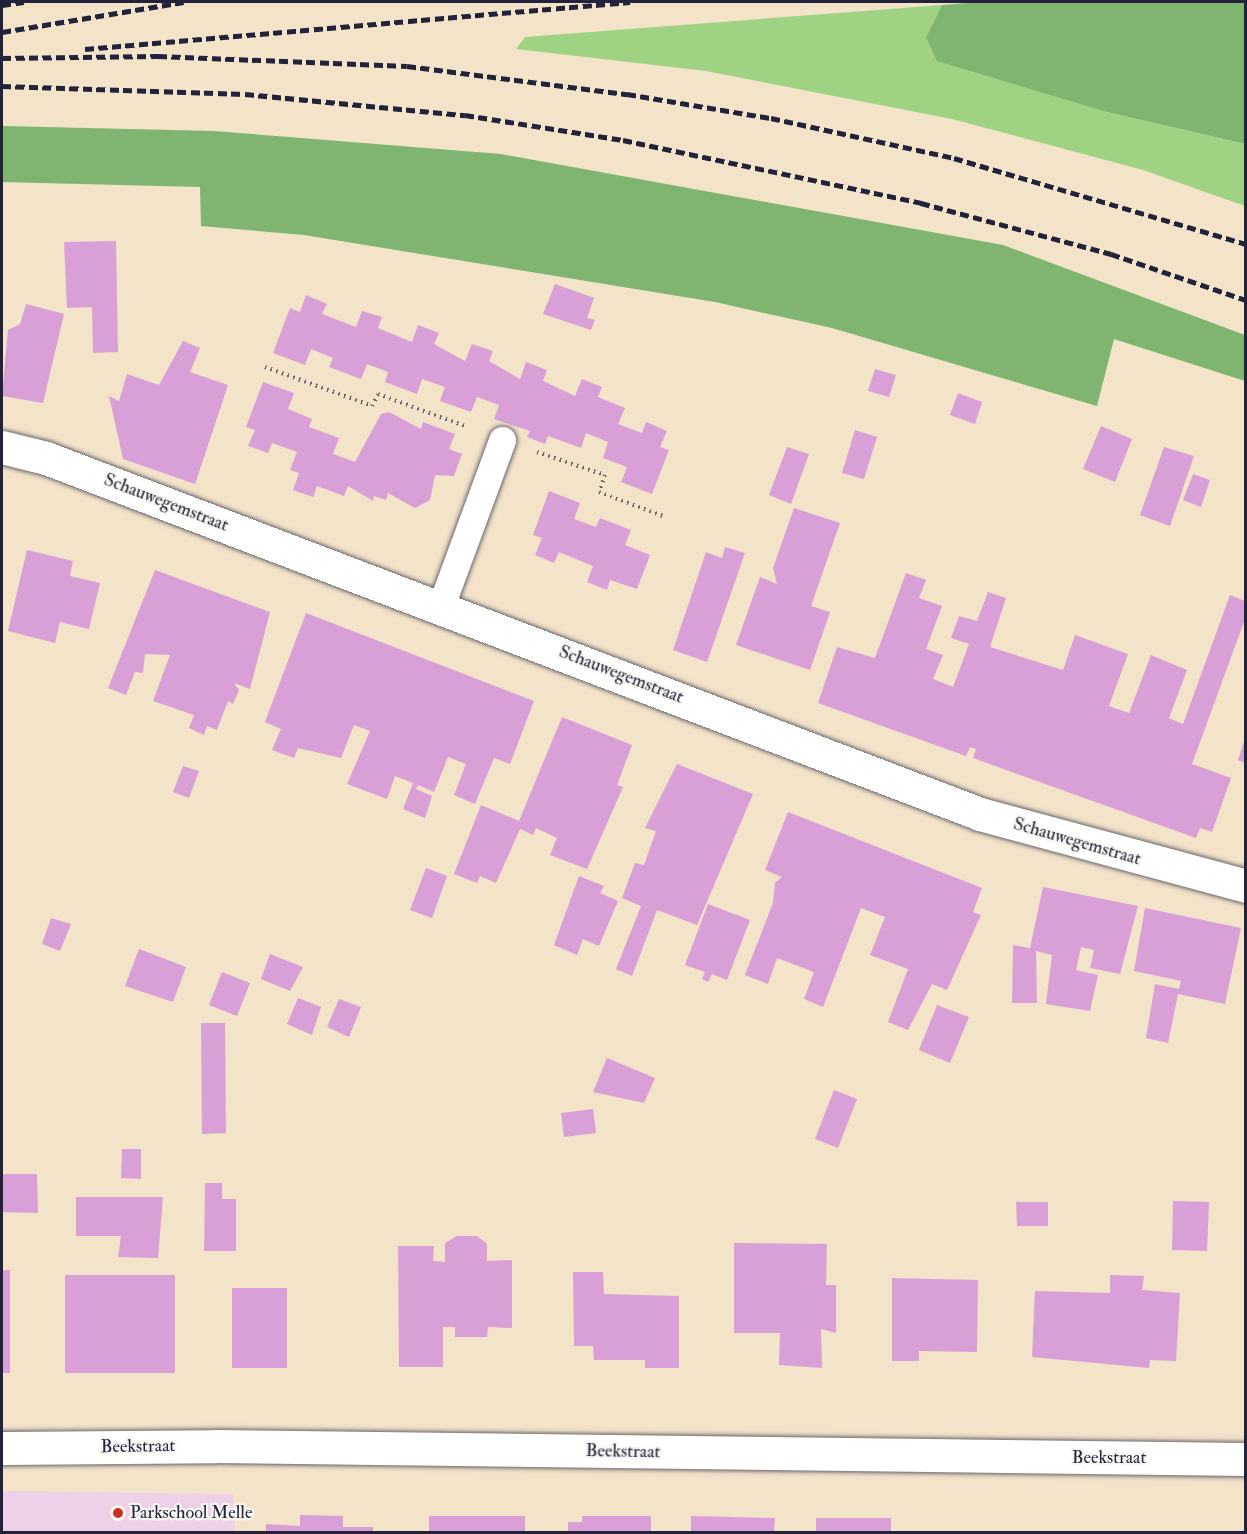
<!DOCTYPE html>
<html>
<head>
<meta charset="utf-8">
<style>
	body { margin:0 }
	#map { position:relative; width:1247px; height:1534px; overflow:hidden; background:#f2e3c9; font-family:"IM FELL Double Pica",serif }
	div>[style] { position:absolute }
	.built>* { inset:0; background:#eed0e8 }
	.green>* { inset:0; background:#9fd383 }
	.forest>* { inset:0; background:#7fb571 }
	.building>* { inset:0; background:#d99fd7 }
	.path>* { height:4px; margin-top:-2px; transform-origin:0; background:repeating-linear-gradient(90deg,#6b666d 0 1.5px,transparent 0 6px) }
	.roads { filter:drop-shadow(0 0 2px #6b666d) drop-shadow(0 0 2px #6b666d) }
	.service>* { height:27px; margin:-13.5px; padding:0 13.5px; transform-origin:13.5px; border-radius:13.5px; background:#fff }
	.minor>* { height:33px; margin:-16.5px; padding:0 16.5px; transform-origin:16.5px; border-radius:16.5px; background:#fff }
	.rail>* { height:4.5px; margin-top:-2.25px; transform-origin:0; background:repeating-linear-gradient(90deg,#22223b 0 9px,transparent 0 13.5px) }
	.dots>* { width:16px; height:16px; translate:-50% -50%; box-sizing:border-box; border:3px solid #f6f6f2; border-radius:50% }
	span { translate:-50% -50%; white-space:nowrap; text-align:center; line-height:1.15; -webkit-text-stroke:4.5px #f6f6f2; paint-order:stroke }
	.street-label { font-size:18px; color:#22223b }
	.poi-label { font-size:18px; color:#22223b }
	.left { translate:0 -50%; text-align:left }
	.frame { position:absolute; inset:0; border:3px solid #22223b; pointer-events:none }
</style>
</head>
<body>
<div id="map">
	<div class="built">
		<div style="clip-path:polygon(2px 1491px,233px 1494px,235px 1532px,2px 1532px)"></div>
	</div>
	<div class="green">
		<div style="clip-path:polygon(942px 5px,926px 37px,1107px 112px,1245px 144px,1245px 206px,1143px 170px,952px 119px,706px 71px,516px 49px,525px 37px)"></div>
	</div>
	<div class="forest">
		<div style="clip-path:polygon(980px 2px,1245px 2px,1245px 144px,1107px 112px,937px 61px,926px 37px,942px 5px)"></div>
		<div style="clip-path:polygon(2px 126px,214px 131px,501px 154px,1003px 245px,1245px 335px,1245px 381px,1114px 339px,1097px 406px,832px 328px,715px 302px,304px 235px,201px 226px,200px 187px,2px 182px)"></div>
	</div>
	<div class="building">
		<div style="clip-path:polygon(116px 241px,118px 352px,93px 353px,92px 307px,67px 308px,64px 242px)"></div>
		<div style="clip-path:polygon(555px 284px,594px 298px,587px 318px,595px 320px,591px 330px,543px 314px)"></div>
		<div style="clip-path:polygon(306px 295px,327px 304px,322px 314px,356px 327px,362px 311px,382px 317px,378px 328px,412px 342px,418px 325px,439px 333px,434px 344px,465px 361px,472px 344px,493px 351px,489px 361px,520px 379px,526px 362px,547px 370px,543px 381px,575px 396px,582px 379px,602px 387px,598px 397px,625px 408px,618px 424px,642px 433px,646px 422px,667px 431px,660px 447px,669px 450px,652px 494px,621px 482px,627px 467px,603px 458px,608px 442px,586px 433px,581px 448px,548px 436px,545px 444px,527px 437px,530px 431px,494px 419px,499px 405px,477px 397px,471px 412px,440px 401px,445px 387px,422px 379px,417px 394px,385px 382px,388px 372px,367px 364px,361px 379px,329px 367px,333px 358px,311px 349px,305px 365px,273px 353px,290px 308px,300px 312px)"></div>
		<div style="clip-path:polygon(26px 304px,64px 314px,43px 403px,2px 396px,8px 330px,20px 324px)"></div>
		<div style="clip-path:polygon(183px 341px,200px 348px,190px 372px,228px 385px,195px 484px,123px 459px,109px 396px,119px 401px,127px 374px,159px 385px)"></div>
		<div style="clip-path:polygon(875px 369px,896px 375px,889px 397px,868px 391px)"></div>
		<div style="clip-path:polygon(263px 382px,294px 393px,288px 409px,312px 419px,309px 427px,339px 438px,333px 454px,355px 462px,381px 414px,389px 412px,421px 429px,423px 422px,455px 434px,449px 449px,462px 454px,454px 476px,435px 475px,430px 500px,415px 508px,388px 493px,386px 500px,374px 496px,373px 501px,348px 486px,344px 496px,317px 486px,313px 497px,293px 490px,299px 473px,290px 470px,297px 452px,272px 443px,268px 453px,248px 446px,255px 430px,246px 427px)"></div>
		<div style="clip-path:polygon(958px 393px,982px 402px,975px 424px,950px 415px)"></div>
		<div style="clip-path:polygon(1101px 426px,1132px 439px,1115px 482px,1083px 469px)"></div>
		<div style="clip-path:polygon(855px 430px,877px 437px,864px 479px,842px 473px)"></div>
		<div style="clip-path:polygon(787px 447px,809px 454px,791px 504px,769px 495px)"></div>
		<div style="clip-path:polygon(1164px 447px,1194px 456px,1170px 526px,1140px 515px)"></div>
		<div style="clip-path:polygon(1193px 474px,1210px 480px,1201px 507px,1183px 500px)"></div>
		<div style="clip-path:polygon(549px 491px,580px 503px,574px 519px,596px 527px,600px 518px,631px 530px,625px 545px,650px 555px,637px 589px,610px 580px,607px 590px,587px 582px,593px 566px,559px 552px,554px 563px,535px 555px,542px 538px,533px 535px)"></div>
		<div style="clip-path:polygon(794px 508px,840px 523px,811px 606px,830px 612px,810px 670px,736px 645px,760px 577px,777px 584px,773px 568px)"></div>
		<div style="clip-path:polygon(725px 547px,745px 553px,707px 662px,673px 650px,706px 552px,722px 558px)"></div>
		<div style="clip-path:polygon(27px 550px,73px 561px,70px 576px,100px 583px,89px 629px,60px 622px,55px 643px,8px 631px)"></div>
		<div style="clip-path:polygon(155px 570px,270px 612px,250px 689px,234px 683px,239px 690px,233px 704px,228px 701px,217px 730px,207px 726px,204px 735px,189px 728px,194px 715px,153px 701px,170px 655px,145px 654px,143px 673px,135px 672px,126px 695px,108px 688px)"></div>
		<div style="clip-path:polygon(906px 573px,926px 580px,919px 598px,942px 606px,926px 649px,943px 655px,933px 679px,953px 687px,969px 644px,951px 638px,959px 616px,977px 621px,988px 592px,1006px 598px,990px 647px,1063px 670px,1075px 635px,1128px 654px,1109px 706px,1129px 713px,1151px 655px,1187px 670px,1169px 718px,1183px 724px,1230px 595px,1245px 601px,1245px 619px,1192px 764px,1231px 778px,1212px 832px,1200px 828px,1196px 838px,973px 758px,976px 749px,970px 747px,966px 756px,818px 703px,837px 647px,875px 658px)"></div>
		<div style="clip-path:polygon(306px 613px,534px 701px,510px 764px,494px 758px,475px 804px,454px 795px,466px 764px,448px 757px,434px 792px,418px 785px,416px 789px,432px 796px,425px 818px,403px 809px,413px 783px,395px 776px,387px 799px,347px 784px,370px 731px,354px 725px,341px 758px,298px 748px,294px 758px,272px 750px,281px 729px,265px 722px)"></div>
		<div style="clip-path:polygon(562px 717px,632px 745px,617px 785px,623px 787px,587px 869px,550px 855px,557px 838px,536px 828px,533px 835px,520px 829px,496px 883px,480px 876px,477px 883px,454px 874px,481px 805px,519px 821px)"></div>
		<div style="clip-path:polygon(1245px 739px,1245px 763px,1238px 760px)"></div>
		<div style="clip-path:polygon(677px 764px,753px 794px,697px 925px,657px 910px,632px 976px,616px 969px,641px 906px,622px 898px,635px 863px,644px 865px,656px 831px,645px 828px)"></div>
		<div style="clip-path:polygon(183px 766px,199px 771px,189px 798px,173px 792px)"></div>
		<div style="clip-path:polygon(788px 812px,982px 888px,973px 912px,981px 915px,947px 990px,932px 984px,908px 1030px,888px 1022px,908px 969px,870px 955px,885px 917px,861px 908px,823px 1007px,804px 999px,814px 972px,777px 958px,768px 984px,745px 975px,773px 903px,775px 883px,782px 877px,765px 870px)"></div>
		<div style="clip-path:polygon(426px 868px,447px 876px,432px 918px,410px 910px)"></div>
		<div style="clip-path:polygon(579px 876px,604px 886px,600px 893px,618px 901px,599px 946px,583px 939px,577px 955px,554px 945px)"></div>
		<div style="clip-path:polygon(1043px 887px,1138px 906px,1120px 974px,1090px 968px,1094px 950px,1081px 947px,1076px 970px,1098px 975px,1090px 1011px,1046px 1004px,1052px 955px,1036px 951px,1037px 1003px,1012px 1003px,1013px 945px,1030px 948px)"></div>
		<div style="clip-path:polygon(708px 904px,750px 920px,727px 980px,712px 974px,708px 982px,702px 979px,705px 972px,685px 965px)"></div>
		<div style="clip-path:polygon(1145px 908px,1241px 928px,1225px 1004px,1178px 994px,1168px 1043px,1146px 1038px,1155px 984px,1179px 989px,1181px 981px,1134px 971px)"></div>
		<div style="clip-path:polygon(51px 918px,71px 924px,60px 951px,42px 944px)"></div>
		<div style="clip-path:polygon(139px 949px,186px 967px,173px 1002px,125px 986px)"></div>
		<div style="clip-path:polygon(270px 954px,303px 967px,290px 991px,261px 979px)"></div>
		<div style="clip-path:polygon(222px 972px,250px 983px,237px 1016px,209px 1005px)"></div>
		<div style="clip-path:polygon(298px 998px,321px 1007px,312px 1035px,287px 1024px)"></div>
		<div style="clip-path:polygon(339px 999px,361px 1007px,349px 1037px,327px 1027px)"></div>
		<div style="clip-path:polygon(937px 1005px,969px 1017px,950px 1063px,919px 1050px)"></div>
		<div style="clip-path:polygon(201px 1023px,225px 1023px,226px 1133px,202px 1134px)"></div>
		<div style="clip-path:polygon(607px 1058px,655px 1078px,644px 1103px,593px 1092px)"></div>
		<div style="clip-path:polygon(834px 1090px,857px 1099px,838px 1148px,815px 1139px)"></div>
		<div style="clip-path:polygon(593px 1109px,596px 1133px,564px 1137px,561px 1113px)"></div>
		<div style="clip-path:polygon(122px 1149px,141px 1149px,141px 1179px,121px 1178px)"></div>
		<div style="clip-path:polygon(2px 1174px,37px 1174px,38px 1213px,2px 1212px)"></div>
		<div style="clip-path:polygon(205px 1183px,222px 1183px,222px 1199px,236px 1199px,236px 1251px,204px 1251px)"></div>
		<div style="clip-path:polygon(76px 1197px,163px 1197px,158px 1258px,118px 1257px,121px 1236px,76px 1236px)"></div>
		<div style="clip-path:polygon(1173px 1201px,1209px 1202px,1207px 1251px,1172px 1250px)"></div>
		<div style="clip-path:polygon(1016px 1202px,1048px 1202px,1048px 1226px,1017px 1226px)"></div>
		<div style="clip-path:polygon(457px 1236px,477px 1236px,487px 1244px,487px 1261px,512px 1260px,512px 1328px,488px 1327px,487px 1337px,455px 1337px,455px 1327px,443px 1327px,443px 1367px,399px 1367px,398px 1246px,434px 1246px,433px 1261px,445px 1262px,445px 1243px)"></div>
		<div style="clip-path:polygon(734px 1243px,827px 1244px,826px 1285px,836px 1285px,836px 1333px,821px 1329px,822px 1368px,779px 1365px,780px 1333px,734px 1333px)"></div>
		<div style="clip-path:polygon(2px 1270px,10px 1270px,10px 1373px,2px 1373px)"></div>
		<div style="clip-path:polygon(573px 1272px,603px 1272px,604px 1294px,679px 1296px,679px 1368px,645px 1368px,645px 1360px,594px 1360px,593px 1346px,574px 1346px)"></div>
		<div style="clip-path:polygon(65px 1275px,175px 1275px,175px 1373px,65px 1373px)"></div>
		<div style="clip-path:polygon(1110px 1275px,1144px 1276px,1142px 1290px,1180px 1293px,1176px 1361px,1150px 1360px,1149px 1368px,1032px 1357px,1035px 1291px,1110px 1293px)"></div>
		<div style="clip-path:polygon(892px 1278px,978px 1280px,977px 1352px,919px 1351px,919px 1361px,892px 1361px)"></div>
		<div style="clip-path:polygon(232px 1288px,287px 1288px,287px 1368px,232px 1368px)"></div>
		<div style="clip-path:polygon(300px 1515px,343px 1516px,343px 1527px,373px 1527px,373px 1532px,266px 1532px,266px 1524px,300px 1526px)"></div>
		<div style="clip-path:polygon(429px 1516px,525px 1516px,525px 1532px,429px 1532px)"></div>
		<div style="clip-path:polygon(582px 1516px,651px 1516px,651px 1532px,568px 1532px,568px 1522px,582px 1522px)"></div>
		<div style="clip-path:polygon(691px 1516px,775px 1518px,774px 1532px,691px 1532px)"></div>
		<div style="clip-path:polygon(816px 1518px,891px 1518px,891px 1532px,816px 1532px)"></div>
	</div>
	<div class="path">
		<div style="left:265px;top:367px;width:114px;rotate:20deg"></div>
		<div style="left:372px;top:406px;width:13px;rotate:-63deg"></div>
		<div style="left:378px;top:394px;width:95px;rotate:20.3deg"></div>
		<div style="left:537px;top:452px;width:72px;rotate:18.7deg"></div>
		<div style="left:605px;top:475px;width:18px;rotate:109deg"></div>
		<div style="left:599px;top:492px;width:68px;rotate:20.6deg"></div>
	</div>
	<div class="roads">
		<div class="service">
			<div style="left:441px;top:606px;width:177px;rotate:-69.8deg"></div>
		</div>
		<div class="minor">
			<div style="left:2px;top:447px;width:45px;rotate:14deg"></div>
			<div style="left:46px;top:458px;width:1000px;rotate:20.86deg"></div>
			<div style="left:980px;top:814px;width:276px;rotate:15.1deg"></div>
			<div style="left:2px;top:1448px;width:214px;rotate:-0.5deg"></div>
			<div style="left:216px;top:1446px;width:1030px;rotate:0.72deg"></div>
		</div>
	</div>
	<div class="rail">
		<div style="left:2px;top:5px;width:22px;rotate:-8deg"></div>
		<div style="left:2px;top:32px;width:184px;rotate:-9.4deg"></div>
		<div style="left:85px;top:49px;width:547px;rotate:-4.93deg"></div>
		<div style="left:2px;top:58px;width:156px;rotate:-0.7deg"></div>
		<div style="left:158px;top:56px;width:249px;rotate:2.3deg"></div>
		<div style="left:407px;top:66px;width:222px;rotate:7.3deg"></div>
		<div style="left:627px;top:94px;width:146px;rotate:9.5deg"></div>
		<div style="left:771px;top:118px;width:187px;rotate:12.3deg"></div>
		<div style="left:954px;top:158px;width:304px;rotate:16.4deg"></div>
		<div style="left:2px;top:86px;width:243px;rotate:1.9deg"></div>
		<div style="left:245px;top:94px;width:221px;rotate:5.5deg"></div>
		<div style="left:465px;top:115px;width:160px;rotate:9deg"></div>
		<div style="left:623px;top:140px;width:305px;rotate:11.9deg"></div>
		<div style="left:921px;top:203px;width:197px;rotate:15deg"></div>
		<div style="left:1111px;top:254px;width:143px;rotate:18.8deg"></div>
	</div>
	<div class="dots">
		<div style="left:118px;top:1513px;background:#c8321e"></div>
	</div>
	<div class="street-label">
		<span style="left:166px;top:503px;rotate:21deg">Schauwegemstraat</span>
		<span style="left:621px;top:675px;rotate:21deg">Schauwegemstraat</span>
		<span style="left:1077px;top:842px;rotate:16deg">Schauwegemstraat</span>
		<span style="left:138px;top:1447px;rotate:-1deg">Beekstraat</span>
		<span style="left:623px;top:1452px;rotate:1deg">Beekstraat</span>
		<span style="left:1109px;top:1458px">Beekstraat</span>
	</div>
	<div class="poi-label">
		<span class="left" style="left:130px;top:1513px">Parkschool Melle</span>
	</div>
	<div class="frame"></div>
</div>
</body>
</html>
